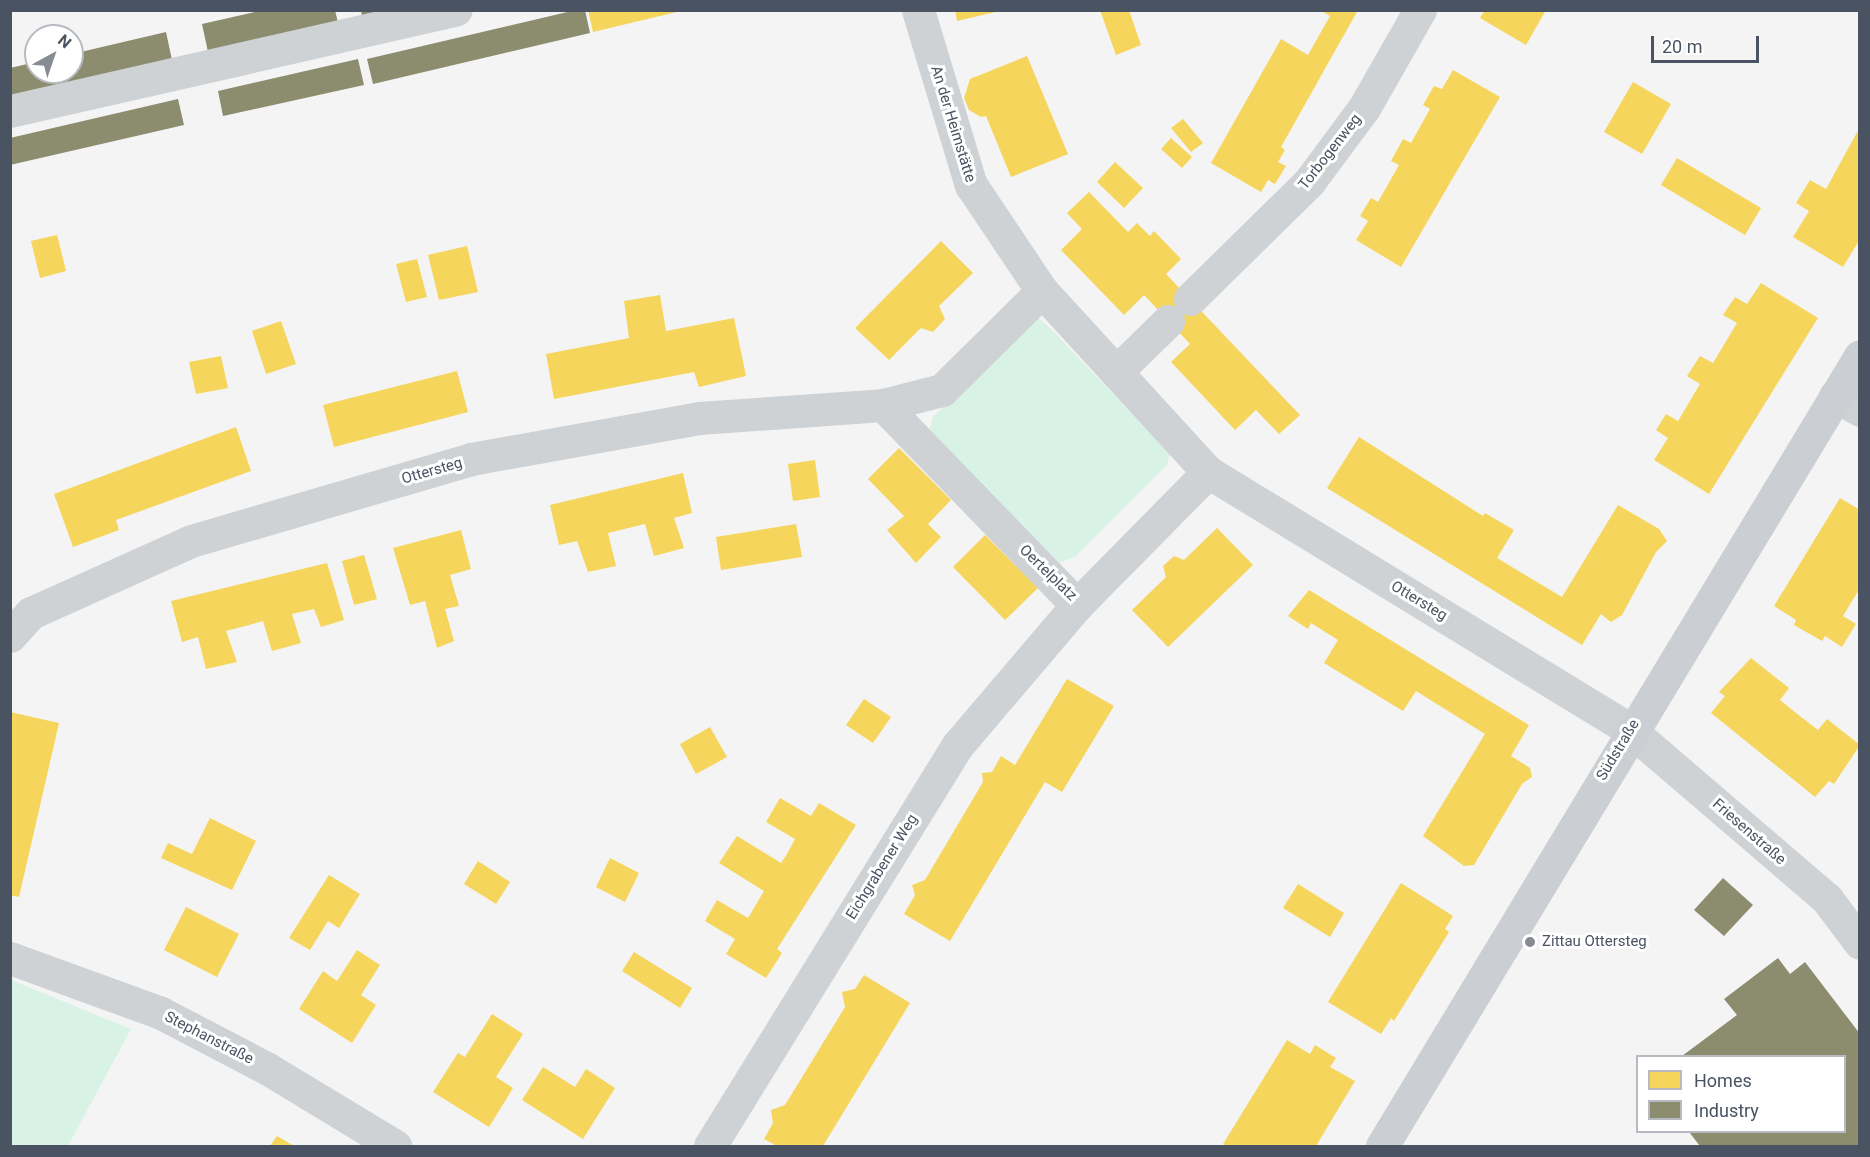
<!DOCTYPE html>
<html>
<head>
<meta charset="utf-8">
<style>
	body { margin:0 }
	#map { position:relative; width:1870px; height:1157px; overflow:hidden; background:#f4f4f4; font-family:Roboto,sans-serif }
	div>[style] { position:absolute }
	.green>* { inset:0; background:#d8f3e6 }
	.homes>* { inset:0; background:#f6d55c }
	.industry>* { inset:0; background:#8c8c6e }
	.minor>* { height:33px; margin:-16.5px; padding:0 16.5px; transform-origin:16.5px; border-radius:16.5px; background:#cfd2d5 }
	.major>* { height:33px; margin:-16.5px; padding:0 16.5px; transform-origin:16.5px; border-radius:16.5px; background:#cbced2 }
	.dots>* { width:16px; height:16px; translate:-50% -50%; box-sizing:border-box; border:3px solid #fff; border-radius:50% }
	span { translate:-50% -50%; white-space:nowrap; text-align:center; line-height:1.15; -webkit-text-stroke:6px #fff; paint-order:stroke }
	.street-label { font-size:15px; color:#4a5361 }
	.poi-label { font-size:15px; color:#4a5361 }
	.left { translate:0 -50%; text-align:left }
	.frame { position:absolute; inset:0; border:12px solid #4a5361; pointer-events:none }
	.legend { position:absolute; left:1636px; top:1055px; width:210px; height:78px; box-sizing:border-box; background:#fff; border:2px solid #b7bac0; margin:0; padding:8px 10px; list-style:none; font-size:18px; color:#4a5361 }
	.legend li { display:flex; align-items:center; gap:12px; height:30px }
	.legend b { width:30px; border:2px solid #b7bac0 }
	.north { position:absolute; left:24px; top:24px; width:60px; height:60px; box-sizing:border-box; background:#fff; border:2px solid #b7bac0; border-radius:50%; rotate:40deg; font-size:16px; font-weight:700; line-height:24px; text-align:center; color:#4a5361 }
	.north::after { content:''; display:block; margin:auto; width:21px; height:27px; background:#868b94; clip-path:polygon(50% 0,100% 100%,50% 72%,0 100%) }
	.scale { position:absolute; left:1651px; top:36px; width:108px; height:27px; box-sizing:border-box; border:3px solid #4a5361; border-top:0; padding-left:8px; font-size:18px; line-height:21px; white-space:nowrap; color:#4a5361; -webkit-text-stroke:4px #fff; paint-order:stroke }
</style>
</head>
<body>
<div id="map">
	<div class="green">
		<div style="clip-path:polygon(1033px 319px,1040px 319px,1056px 334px,1170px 454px,1167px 465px,1076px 556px,1060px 563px,929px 435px,932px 418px)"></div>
		<div style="clip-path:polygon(11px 980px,131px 1029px,68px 1146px,11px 1146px)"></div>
	</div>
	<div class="homes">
		<div style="clip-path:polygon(588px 10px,681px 10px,681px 11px,593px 32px)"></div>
		<div style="clip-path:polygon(955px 10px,1000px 10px,1000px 11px,957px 21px)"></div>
		<div style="clip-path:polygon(1100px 10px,1129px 10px,1141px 45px,1116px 55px)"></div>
		<div style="clip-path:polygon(1320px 10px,1358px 10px,1281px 147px,1285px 150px,1278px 162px,1286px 166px,1275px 184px,1268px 180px,1261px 192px,1211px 163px,1281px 39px,1308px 55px,1330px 16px)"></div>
		<div style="clip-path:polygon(1485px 10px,1546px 10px,1526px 45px,1480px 18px)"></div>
		<div style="clip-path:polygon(1027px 56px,1068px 154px,1011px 177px,986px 116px,981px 117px,969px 110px,964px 98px,970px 79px)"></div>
		<div style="clip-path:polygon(1453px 70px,1500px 97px,1401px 267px,1356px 240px,1368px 221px,1360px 216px,1371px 198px,1378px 202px,1399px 165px,1391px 161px,1403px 139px,1411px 143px,1430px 109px,1423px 105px,1434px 86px,1442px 89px)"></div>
		<div style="clip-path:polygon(1633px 82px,1671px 104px,1642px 154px,1604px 132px)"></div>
		<div style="clip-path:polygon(1183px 119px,1203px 143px,1191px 152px,1171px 128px)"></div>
		<div style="clip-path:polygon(1860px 127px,1860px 239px,1843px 267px,1793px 237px,1809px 211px,1796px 203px,1810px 180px,1826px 189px)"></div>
		<div style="clip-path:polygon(1171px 138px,1192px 157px,1182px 168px,1161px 149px)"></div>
		<div style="clip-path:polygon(1677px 158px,1761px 208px,1745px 235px,1661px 185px)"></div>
		<div style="clip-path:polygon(1115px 162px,1143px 188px,1124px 208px,1097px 182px)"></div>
		<div style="clip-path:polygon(1089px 192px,1128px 232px,1137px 223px,1150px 236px,1154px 231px,1181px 259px,1166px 274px,1300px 415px,1279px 434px,1256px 410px,1235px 430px,1171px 362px,1190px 344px,1144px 295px,1124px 315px,1061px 250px,1082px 229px,1067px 213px)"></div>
		<div style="clip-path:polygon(57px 235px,66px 271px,40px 278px,31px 241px)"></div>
		<div style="clip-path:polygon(941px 241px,973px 273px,939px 306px,945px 319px,933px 332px,921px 328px,889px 360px,855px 328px)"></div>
		<div style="clip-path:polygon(467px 246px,478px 292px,439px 300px,428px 255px)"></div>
		<div style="clip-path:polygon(417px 259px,427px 297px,406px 302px,396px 264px)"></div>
		<div style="clip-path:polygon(1761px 283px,1818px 318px,1709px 494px,1654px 460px,1668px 438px,1656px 430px,1666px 414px,1678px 421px,1700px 384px,1687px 376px,1700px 356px,1713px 363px,1737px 323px,1723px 315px,1735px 297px,1747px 304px)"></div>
		<div style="clip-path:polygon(660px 295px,666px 331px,734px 318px,746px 376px,699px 387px,694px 372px,554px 399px,546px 354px,629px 338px,624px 301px)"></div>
		<div style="clip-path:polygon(281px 321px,296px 364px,266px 374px,252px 331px)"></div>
		<div style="clip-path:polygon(221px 356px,228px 388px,196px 394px,189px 362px)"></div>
		<div style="clip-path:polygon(457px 371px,468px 412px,334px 447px,323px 405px)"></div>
		<div style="clip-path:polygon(236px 427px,251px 471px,116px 520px,119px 530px,73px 547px,54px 494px)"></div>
		<div style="clip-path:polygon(1359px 437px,1483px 516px,1485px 513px,1514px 530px,1497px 558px,1562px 597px,1618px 505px,1659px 529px,1667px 541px,1656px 552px,1622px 615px,1611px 622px,1601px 614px,1582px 645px,1327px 488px)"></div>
		<div style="clip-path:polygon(899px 448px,951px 500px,928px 524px,941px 537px,916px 563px,887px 530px,904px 516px,868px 479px)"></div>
		<div style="clip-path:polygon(815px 460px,820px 497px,793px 501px,788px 464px)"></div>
		<div style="clip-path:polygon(683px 473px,692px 513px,674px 518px,684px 548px,654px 556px,645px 524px,608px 533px,616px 566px,588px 572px,577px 541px,559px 545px,550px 505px)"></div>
		<div style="clip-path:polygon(1840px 498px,1860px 510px,1860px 588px,1843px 616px,1856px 624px,1842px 647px,1825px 636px,1822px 641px,1794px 625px,1796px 620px,1774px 606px)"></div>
		<div style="clip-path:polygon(796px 524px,802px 557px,721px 570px,716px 537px)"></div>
		<div style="clip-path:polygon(1217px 528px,1253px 565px,1168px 647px,1132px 610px,1166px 577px,1163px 566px,1174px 556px,1184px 560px)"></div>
		<div style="clip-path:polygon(461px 530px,471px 569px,450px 575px,459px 606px,445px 609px,454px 641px,437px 648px,425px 601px,410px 605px,393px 548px)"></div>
		<div style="clip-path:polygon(985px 535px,1038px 588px,1005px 620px,953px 567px)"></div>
		<div style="clip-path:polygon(364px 555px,377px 599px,354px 605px,342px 561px)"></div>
		<div style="clip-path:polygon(327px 563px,344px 620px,321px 627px,314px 609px,292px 614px,301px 643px,272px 651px,263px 621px,249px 625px,226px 631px,237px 662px,206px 669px,198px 637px,182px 642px,171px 601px)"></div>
		<div style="clip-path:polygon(1309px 590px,1529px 725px,1511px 756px,1530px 768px,1532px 777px,1522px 784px,1474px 865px,1464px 866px,1423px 836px,1485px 734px,1416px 691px,1403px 711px,1324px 663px,1338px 640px,1311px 623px,1308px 629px,1288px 616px)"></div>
		<div style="clip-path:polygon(1751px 658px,1789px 688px,1780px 700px,1796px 713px,1818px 730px,1827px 719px,1860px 745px,1834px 784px,1829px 781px,1815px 797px,1711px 713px,1725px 696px,1719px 692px)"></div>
		<div style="clip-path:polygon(1067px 679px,1114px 706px,1062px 792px,1045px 782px,950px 941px,904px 914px,915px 895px,912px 885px,925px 880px,983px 782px,982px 773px,992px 772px,1001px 756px,1015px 765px)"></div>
		<div style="clip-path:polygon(864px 699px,891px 717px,873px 743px,846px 725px)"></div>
		<div style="clip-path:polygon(10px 712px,59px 723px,19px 897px,10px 895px)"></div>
		<div style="clip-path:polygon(710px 727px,727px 757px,696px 774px,680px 744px)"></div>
		<div style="clip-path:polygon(780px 798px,811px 816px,819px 803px,856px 825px,777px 949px,782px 953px,766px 978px,726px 954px,735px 939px,705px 921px,717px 900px,748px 918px,764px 891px,719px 863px,737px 836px,781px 863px,787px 854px,795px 839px,766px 822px)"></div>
		<div style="clip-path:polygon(210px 818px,256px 841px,232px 890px,161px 858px,168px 843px,192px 854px)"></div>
		<div style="clip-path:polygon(610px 858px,639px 873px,625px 902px,596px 887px)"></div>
		<div style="clip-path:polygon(478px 861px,510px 882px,496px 904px,464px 884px)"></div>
		<div style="clip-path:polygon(329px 875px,360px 894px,339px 928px,328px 921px,310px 950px,289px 938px)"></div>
		<div style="clip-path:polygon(1401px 883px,1453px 916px,1445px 929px,1449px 932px,1394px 1021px,1391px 1018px,1381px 1034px,1328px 1002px)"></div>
		<div style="clip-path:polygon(1298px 884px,1344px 913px,1330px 937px,1283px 908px)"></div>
		<div style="clip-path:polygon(186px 907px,239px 934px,217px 977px,164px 950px)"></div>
		<div style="clip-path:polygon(357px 950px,380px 965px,361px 995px,376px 1005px,352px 1043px,299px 1009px,323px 971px,337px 981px)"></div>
		<div style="clip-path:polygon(634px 952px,692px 988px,680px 1008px,622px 971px)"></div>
		<div style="clip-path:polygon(864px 975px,910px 1003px,823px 1146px,777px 1146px,764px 1139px,773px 1123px,771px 1110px,785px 1105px,845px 1007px,842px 992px,855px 989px)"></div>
		<div style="clip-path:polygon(492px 1014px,523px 1034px,496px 1077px,513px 1088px,489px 1127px,433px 1092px,458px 1053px,465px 1057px)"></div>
		<div style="clip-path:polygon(1287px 1040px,1310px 1054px,1315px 1045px,1336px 1058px,1330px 1067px,1355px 1081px,1316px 1146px,1226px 1146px,1223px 1144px)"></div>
		<div style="clip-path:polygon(543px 1067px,575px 1087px,586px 1069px,615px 1088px,583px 1139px,522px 1100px)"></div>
		<div style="clip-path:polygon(277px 1136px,294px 1146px,270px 1146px)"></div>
	</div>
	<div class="industry">
		<div style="clip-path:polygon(264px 10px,335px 10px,338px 23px,208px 52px,202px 24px)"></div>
		<div style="clip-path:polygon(361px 10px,387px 10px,362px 17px)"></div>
		<div style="clip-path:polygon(576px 10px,585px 10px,590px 33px,373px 84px,367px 59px)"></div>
		<div style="clip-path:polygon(166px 32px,172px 60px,10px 96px,10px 68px,36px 62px,36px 72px,72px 72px,72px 54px)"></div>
		<div style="clip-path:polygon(358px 59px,364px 85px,223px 116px,218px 91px)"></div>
		<div style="clip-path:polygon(178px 99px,184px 125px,10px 165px,10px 138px)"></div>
		<div style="clip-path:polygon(1723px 878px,1753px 905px,1724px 936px,1694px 910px)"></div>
		<div style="clip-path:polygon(1778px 958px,1790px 974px,1805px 962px,1860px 1034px,1860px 1146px,1700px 1146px,1689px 1132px,1844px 1132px,1844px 1056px,1682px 1056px,1737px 1015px,1724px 999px)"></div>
	</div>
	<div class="minor">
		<div style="left:918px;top:10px;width:183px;rotate:73.2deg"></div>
		<div style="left:971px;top:185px;width:128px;rotate:56.2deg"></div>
		<div style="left:1042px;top:291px;width:246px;rotate:47.5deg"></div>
		<div style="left:1208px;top:472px;width:495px;rotate:31.4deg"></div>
		<div style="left:1630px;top:730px;width:260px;rotate:40.6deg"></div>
		<div style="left:1827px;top:899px;width:55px;rotate:53.1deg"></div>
		<div style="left:10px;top:111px;width:457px;rotate:-12.8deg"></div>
		<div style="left:1042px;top:291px;width:141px;rotate:135.3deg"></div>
		<div style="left:942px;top:390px;width:61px;rotate:165.7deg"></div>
		<div style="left:883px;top:405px;width:279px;rotate:45.9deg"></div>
		<div style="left:1077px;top:605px;width:187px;rotate:-45.4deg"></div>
		<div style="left:1190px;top:299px;width:167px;rotate:-44.5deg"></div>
		<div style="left:1309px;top:182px;width:92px;rotate:-53.4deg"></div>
		<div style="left:1364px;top:108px;width:113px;rotate:-60.3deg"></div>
		<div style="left:1116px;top:372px;width:73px;rotate:-44.4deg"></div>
		<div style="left:1835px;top:396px;width:29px;rotate:29deg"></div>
		<div style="left:10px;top:636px;width:31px;rotate:-48deg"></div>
		<div style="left:31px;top:613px;width:175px;rotate:-24.2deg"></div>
		<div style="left:191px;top:541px;width:292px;rotate:-16.3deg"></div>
		<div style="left:471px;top:459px;width:232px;rotate:-10.2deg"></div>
		<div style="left:699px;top:418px;width:184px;rotate:-4deg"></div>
		<div style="left:10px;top:958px;width:161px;rotate:20deg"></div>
		<div style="left:161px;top:1013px;width:121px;rotate:27.6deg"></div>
		<div style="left:268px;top:1069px;width:149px;rotate:31.2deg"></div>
		<div style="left:710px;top:1146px;width:470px;rotate:-58.3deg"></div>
		<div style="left:957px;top:746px;width:185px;rotate:-49.6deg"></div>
	</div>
	<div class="major">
		<div style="left:1382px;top:1146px;width:923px;rotate:-58.82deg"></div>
	</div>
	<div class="dots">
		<div style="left:1530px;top:942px;background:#868b94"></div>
	</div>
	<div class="street-label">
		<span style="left:953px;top:124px;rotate:73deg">An der Heimstätte</span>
		<span style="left:1330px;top:152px;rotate:-52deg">Torbogenweg</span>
		<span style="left:432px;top:471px;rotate:-16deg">Ottersteg</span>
		<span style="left:1048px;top:573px;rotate:44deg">Oertelplatz</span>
		<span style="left:1419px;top:601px;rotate:31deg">Ottersteg</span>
		<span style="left:1618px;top:750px;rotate:-59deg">Südstraße</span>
		<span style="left:1749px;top:832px;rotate:41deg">Friesenstraße</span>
		<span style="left:882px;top:867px;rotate:-58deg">Eichgrabener Weg</span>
		<span style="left:209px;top:1038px;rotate:27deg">Stephanstraße</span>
	</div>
	<div class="poi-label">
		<span class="left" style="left:1542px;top:942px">Zittau Ottersteg</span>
	</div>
	<div class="frame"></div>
	<ul class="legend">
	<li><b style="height:16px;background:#f6d55c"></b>Homes</li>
	<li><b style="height:16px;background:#8c8c6e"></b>Industry</li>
	</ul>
	<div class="north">N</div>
	<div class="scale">20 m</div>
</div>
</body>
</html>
